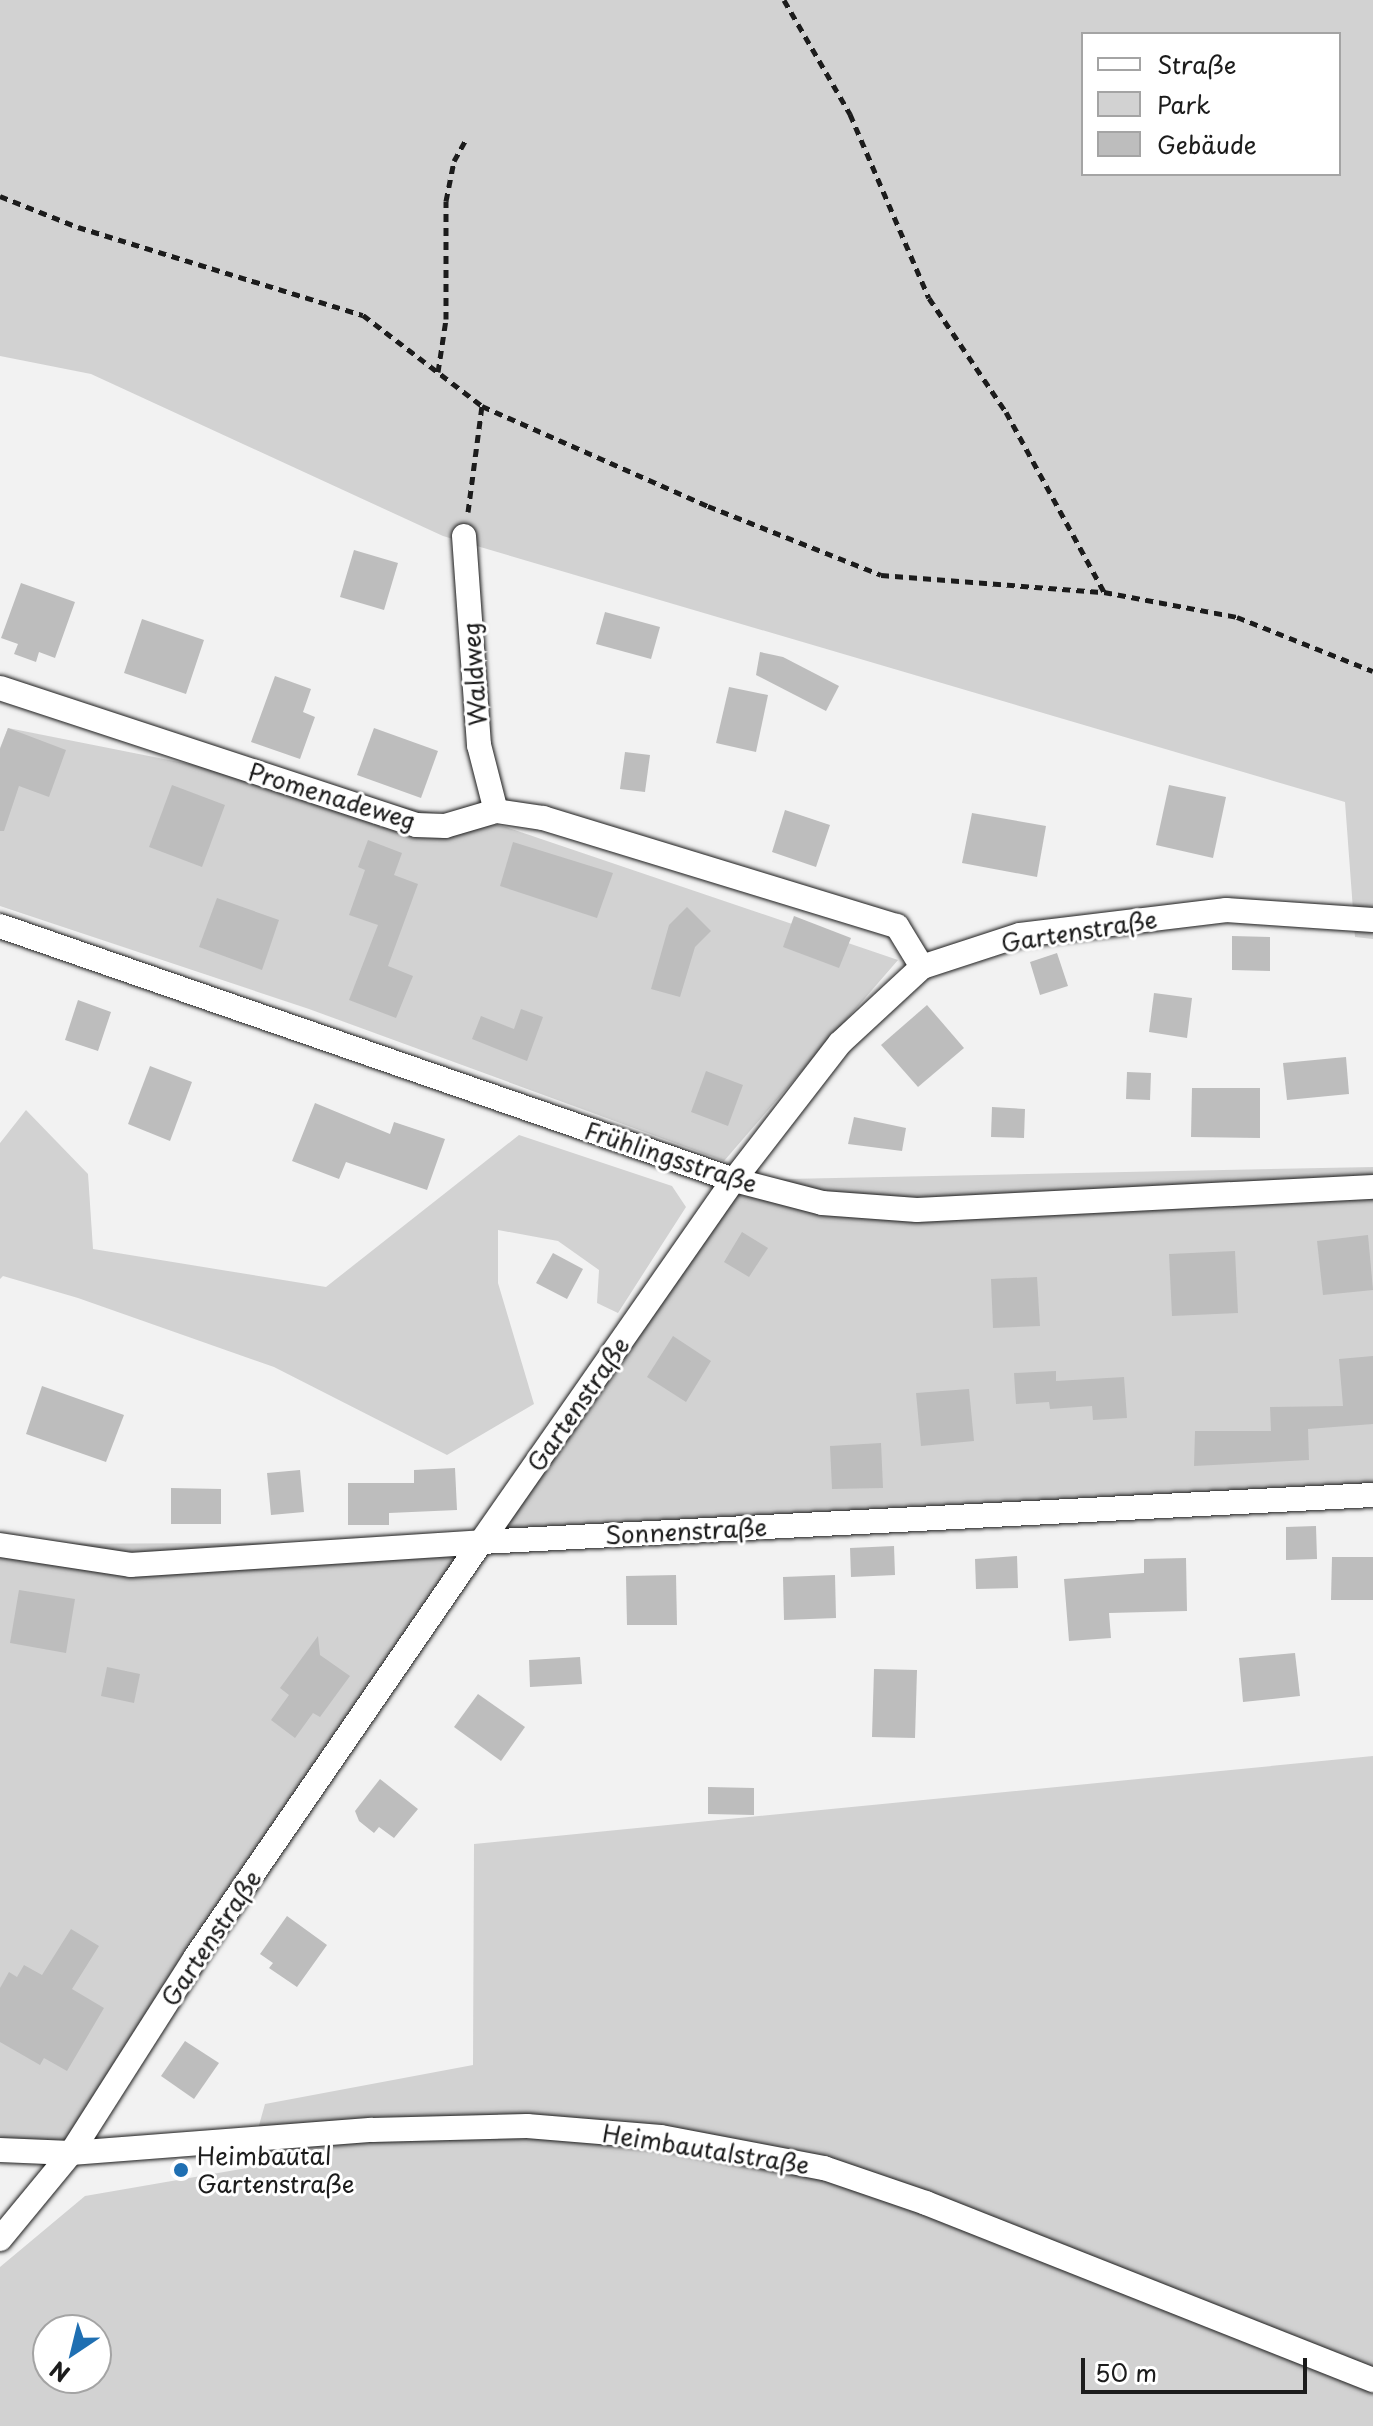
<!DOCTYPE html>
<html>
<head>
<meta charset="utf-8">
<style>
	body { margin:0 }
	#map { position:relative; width:1373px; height:2426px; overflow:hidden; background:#f2f2f2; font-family:"Playpen Sans",sans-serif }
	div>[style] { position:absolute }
	.green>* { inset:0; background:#d2d2d2 }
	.building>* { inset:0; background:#bdbdbd }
	.path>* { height:5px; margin-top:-2.5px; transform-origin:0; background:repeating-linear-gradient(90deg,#1c1c1c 0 8px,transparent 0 14px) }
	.roads { filter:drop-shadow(0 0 2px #1c1c1c) drop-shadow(0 0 2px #1c1c1c) }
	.street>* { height:24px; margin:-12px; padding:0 12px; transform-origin:12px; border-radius:12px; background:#fff }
	.dots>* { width:22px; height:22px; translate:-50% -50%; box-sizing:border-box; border:4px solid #fff; border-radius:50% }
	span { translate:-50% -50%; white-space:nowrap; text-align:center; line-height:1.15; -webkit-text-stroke:6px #fff; paint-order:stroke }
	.street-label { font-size:24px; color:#1c1c1c }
	.poi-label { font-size:24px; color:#1c1c1c }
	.left { translate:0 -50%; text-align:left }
	.legend { position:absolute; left:1081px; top:32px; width:260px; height:144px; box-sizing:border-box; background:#fff; border:2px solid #a4a4a4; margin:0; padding:10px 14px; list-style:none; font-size:24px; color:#1c1c1c }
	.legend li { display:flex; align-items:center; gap:16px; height:40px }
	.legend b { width:40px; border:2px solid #a4a4a4 }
	.north { position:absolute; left:32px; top:2314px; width:80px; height:80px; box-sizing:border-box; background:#fff; border:2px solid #a4a4a4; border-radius:50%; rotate:215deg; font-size:22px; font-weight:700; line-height:32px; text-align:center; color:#1c1c1c }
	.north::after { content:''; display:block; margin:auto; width:28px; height:36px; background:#1f6fb2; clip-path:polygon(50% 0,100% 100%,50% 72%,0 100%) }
	.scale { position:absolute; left:1081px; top:2358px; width:226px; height:36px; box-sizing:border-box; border:4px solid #1c1c1c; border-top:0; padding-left:10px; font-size:24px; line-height:28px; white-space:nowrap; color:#1c1c1c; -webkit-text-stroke:6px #fff; paint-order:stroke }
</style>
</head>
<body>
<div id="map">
	<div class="green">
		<div style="clip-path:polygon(evenodd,0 0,1373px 0,1373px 939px,1355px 937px,1345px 802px,443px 536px,91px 374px,0 356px,0 0,1083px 34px,1339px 34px,1339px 174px,1083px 174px,1083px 34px)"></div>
		<div style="clip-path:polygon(8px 728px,506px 827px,898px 960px,724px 1161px,309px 1009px,0 906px,0 748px)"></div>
		<div style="clip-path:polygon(26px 1110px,88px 1174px,93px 1249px,326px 1287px,519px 1135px,672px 1186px,686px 1207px,618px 1313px,597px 1303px,599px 1270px,558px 1241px,498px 1230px,498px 1283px,534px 1404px,447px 1455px,274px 1367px,78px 1298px,3px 1276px,0 1279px,0 1143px)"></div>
		<div style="clip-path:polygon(1373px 1167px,1373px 1495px,481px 1542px,71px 2153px,0 2145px,0 1544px,481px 1542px,734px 1180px)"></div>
		<div style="clip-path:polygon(evenodd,1373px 1756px,1373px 2426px,0 2426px,0 2267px,85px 2196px,247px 2168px,265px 2104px,473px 2065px,474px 1844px,1373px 1756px,48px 2330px,96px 2330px,96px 2378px,48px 2378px,48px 2330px)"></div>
	</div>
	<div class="building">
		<div style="clip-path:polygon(354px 550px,398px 563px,384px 610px,340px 597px)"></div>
		<div style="clip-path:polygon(21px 583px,75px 602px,55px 658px,39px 652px,36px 662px,14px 654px,18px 644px,1px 638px)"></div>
		<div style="clip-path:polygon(605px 612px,660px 627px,651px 659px,596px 644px)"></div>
		<div style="clip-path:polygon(142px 619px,204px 640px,186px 694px,124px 673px)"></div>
		<div style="clip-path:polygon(760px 652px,783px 657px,839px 686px,826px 711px,756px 675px)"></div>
		<div style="clip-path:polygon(275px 676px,311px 689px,303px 712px,315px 717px,300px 759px,251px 742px)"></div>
		<div style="clip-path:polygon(729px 687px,768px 695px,756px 752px,716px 743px)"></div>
		<div style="clip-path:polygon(8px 728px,66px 750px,49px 797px,19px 786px,4px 831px,0 831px,0 749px)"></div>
		<div style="clip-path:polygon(374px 728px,438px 751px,421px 798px,357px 775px)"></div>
		<div style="clip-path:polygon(625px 752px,650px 755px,645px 792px,620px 789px)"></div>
		<div style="clip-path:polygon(172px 785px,225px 805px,202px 867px,149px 847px)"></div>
		<div style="clip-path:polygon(1169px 785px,1226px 797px,1213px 858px,1156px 845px)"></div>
		<div style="clip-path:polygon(785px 810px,830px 825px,816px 867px,772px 852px)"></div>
		<div style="clip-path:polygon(972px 813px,1046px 826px,1037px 877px,962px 863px)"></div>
		<div style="clip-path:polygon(368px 840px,402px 853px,394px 875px,418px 884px,388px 966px,413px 976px,396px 1018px,349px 1000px,378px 925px,349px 915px,365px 870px,358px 867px)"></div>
		<div style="clip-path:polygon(513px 842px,613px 873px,597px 918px,500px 886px)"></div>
		<div style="clip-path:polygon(217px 898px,279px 920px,262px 970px,199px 947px)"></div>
		<div style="clip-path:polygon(687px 907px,711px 931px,695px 947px,680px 997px,651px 989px,669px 925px)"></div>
		<div style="clip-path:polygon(794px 916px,851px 938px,839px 968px,783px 947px)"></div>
		<div style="clip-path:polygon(1232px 936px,1270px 937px,1270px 971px,1232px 970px)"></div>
		<div style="clip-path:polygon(1057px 953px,1068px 986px,1040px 995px,1030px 962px)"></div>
		<div style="clip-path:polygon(1154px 993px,1192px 998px,1187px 1038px,1149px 1032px)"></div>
		<div style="clip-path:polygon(78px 1000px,111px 1012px,98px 1051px,65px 1040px)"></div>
		<div style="clip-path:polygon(927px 1005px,964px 1048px,918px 1087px,881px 1045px)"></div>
		<div style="clip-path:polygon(521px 1009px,543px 1017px,527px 1061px,472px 1039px,481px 1016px,514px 1029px)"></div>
		<div style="clip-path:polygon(1346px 1057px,1349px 1094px,1287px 1100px,1283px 1063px)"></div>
		<div style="clip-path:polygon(150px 1066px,192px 1082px,170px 1141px,128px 1124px)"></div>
		<div style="clip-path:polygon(706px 1071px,743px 1085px,728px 1126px,691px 1112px)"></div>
		<div style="clip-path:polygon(1127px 1072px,1151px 1073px,1150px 1100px,1126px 1099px)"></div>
		<div style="clip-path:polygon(1192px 1088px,1260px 1088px,1260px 1138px,1191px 1137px)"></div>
		<div style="clip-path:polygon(315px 1103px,390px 1134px,394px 1122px,445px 1139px,427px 1190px,346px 1162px,339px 1179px,292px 1161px)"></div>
		<div style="clip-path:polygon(992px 1107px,1025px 1109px,1024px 1138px,991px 1137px)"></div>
		<div style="clip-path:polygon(854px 1117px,906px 1128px,902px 1151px,848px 1144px)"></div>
		<div style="clip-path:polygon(742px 1232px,768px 1248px,749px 1277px,724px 1262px)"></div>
		<div style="clip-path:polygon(1368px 1235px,1373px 1290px,1323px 1295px,1317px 1241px)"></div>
		<div style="clip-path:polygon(1235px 1251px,1238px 1313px,1172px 1316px,1169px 1254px)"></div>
		<div style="clip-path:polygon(553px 1253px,583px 1269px,567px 1299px,536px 1283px)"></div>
		<div style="clip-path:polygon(1037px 1277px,1040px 1326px,993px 1328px,991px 1279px)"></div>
		<div style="clip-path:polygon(673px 1336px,711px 1361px,686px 1402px,647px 1377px)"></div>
		<div style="clip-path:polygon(1373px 1356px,1373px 1424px,1308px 1429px,1309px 1460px,1194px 1466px,1195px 1431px,1271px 1431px,1270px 1407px,1343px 1406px,1339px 1359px)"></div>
		<div style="clip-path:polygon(1056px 1371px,1056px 1381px,1124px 1377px,1127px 1418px,1093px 1420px,1092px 1406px,1050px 1409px,1049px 1402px,1016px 1404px,1014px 1373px)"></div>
		<div style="clip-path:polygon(42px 1386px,124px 1415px,106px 1462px,26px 1434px)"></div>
		<div style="clip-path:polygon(969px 1389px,974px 1441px,921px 1446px,916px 1393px)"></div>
		<div style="clip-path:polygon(881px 1443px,883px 1488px,832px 1489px,830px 1446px)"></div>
		<div style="clip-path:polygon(455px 1468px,457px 1510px,389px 1513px,389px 1525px,348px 1525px,348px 1483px,414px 1483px,414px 1470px)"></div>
		<div style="clip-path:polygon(300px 1470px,304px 1512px,271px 1515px,267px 1473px)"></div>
		<div style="clip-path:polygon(171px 1488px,221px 1489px,221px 1524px,171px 1524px)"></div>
		<div style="clip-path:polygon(1316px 1526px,1317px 1559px,1286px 1560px,1286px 1527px)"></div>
		<div style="clip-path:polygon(894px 1546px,895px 1575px,851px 1577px,850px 1548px)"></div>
		<div style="clip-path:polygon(1017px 1556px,1018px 1588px,976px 1589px,975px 1559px)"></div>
		<div style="clip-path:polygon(1332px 1557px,1373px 1557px,1373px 1600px,1331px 1600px)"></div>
		<div style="clip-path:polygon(1186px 1558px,1187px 1611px,1109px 1613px,1111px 1638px,1069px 1641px,1064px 1579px,1144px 1573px,1144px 1559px)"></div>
		<div style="clip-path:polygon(676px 1575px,677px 1625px,627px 1625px,626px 1576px)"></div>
		<div style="clip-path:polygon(835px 1575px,836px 1618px,784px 1620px,783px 1577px)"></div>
		<div style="clip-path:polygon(19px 1590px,75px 1599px,66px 1653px,10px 1643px)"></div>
		<div style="clip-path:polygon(318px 1636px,320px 1655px,350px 1676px,320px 1717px,313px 1713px,295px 1738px,271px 1720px,289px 1695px,280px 1688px)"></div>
		<div style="clip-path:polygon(1295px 1653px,1300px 1696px,1243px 1702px,1239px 1658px)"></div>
		<div style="clip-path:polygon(580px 1657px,582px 1684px,530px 1687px,529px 1660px)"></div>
		<div style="clip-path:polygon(107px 1667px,140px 1674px,134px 1703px,101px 1696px)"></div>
		<div style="clip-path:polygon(874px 1669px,917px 1670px,915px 1738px,872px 1737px)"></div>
		<div style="clip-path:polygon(478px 1694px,525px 1727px,501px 1761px,454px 1727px)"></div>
		<div style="clip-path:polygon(380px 1779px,418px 1809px,394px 1838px,379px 1827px,374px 1833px,359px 1821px,355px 1811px)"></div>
		<div style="clip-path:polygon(708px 1787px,754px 1788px,754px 1815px,708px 1814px)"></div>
		<div style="clip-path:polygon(287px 1916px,327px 1945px,297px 1987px,269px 1968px,273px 1963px,260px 1954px)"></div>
		<div style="clip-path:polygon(71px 1929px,99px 1946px,72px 1989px,104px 2008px,67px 2071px,44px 2058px,40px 2065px,0 2042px,0 1988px,9px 1972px,17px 1977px,24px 1965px,42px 1975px)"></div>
		<div style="clip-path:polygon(185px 2041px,219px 2063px,194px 2099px,161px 2076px)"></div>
	</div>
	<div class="path">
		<div style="left:784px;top:0;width:132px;rotate:59.9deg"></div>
		<div style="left:850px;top:114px;width:200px;rotate:66.8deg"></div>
		<div style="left:929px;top:298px;width:138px;rotate:56deg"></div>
		<div style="left:1006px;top:412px;width:205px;rotate:61.4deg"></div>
		<div style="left:0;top:196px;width:84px;rotate:21.7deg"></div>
		<div style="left:78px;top:227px;width:298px;rotate:17.2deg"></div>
		<div style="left:363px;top:315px;width:150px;rotate:37.4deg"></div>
		<div style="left:482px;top:406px;width:247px;rotate:23.9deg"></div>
		<div style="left:708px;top:506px;width:186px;rotate:21.7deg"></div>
		<div style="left:881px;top:575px;width:224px;rotate:4.4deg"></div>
		<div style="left:1104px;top:592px;width:135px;rotate:10.6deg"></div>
		<div style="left:1237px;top:617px;width:146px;rotate:21.7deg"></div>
		<div style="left:438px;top:372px;width:54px;rotate:-81.4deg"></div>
		<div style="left:446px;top:319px;width:118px;rotate:-90deg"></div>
		<div style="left:446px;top:201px;width:41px;rotate:-78.7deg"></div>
		<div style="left:454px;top:161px;width:25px;rotate:-61deg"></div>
		<div style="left:468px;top:512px;width:107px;rotate:-82.5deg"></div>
	</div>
	<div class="roads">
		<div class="street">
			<div style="left:464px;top:536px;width:210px;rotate:85.9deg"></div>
			<div style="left:479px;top:745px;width:68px;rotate:75.6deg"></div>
			<div style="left:0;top:688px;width:438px;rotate:18.2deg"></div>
			<div style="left:416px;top:825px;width:29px;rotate:2deg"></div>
			<div style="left:445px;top:826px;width:53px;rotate:-16.4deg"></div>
			<div style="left:496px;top:811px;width:48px;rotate:8.5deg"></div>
			<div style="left:543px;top:818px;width:370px;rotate:17deg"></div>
			<div style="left:897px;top:926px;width:48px;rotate:58.6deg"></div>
			<div style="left:0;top:926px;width:777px;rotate:19.09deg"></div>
			<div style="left:734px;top:1180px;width:91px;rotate:14.6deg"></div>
			<div style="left:822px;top:1203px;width:95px;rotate:4.2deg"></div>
			<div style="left:917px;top:1210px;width:457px;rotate:-2.9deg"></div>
			<div style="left:0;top:1545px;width:132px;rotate:8.7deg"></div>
			<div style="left:130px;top:1565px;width:352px;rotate:-3.7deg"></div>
			<div style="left:481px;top:1542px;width:893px;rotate:-3.02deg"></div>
			<div style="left:0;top:2150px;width:71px;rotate:2.4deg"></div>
			<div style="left:71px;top:2153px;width:302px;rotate:-4.4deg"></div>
			<div style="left:372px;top:2130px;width:155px;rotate:-1.5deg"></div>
			<div style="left:527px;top:2126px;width:134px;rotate:4.7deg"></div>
			<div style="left:661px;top:2137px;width:166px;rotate:10.8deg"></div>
			<div style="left:824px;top:2168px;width:108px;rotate:18.9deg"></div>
			<div style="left:926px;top:2203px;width:481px;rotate:21.6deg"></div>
			<div style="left:0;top:2239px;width:112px;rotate:-50.5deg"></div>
			<div style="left:71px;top:2153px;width:231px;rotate:-57.5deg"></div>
			<div style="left:195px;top:1958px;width:505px;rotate:-55.49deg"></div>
			<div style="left:481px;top:1542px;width:442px;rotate:-55.1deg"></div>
			<div style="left:734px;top:1180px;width:173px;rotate:-52.3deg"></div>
			<div style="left:840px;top:1043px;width:112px;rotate:-42.8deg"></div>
			<div style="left:922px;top:967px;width:103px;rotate:-18.1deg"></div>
			<div style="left:1020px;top:935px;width:208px;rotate:-6.9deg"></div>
			<div style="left:1226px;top:910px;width:147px;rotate:3.9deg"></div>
		</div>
	</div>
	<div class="dots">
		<div style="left:181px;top:2170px;background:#1f6fb2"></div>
	</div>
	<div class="street-label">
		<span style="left:474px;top:674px;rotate:-94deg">Waldweg</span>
		<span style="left:332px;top:796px;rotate:17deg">Promenadeweg</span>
		<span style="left:1079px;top:931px;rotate:-9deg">Gartenstraße</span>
		<span style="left:671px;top:1157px;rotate:18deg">Frühlingsstraße</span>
		<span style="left:578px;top:1404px;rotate:-55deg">Gartenstraße</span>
		<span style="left:686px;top:1531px;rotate:-3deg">Sonnenstraße</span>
		<span style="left:211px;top:1938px;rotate:-56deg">Gartenstraße</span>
		<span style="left:706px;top:2149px;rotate:9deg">Heimbautalstraße</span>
	</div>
	<div class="poi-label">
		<span class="left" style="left:197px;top:2170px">Heimbautal<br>Gartenstraße</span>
	</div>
	<ul class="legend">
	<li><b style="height:10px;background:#fff"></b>Straße</li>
	<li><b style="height:22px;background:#d2d2d2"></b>Park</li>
	<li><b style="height:22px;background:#bdbdbd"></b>Gebäude</li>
	</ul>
	<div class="north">N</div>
	<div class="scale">50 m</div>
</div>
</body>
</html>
